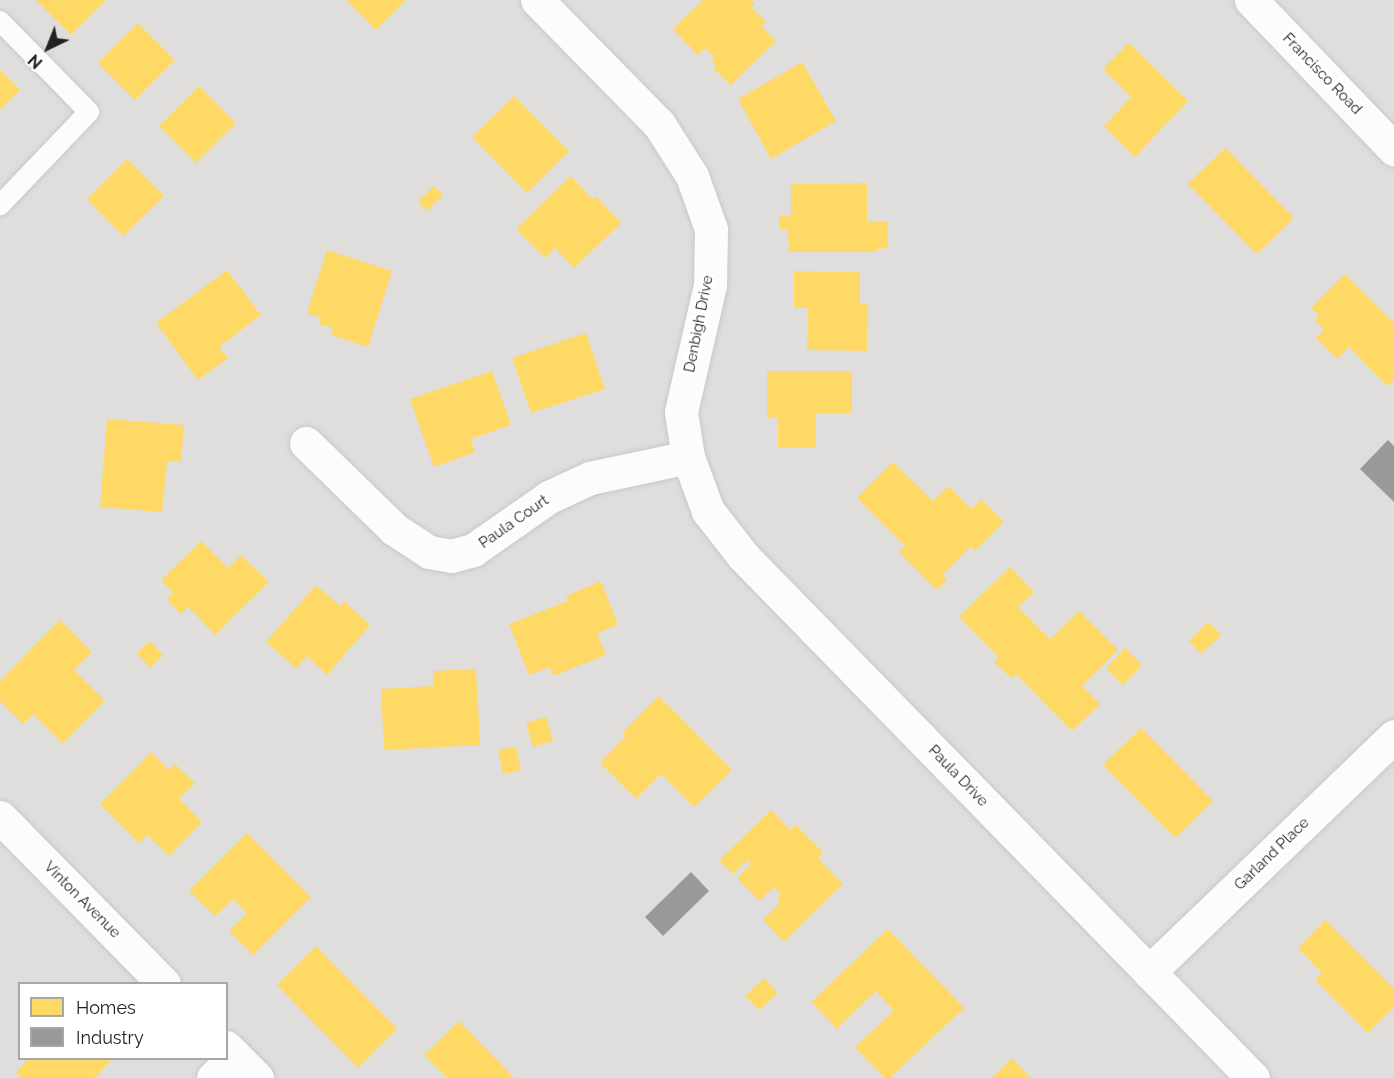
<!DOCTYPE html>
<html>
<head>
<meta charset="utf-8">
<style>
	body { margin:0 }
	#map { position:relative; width:1394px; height:1078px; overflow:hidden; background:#f0eeeb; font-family:Raleway,sans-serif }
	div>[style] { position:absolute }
	.residential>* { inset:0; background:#dfdedc }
	.religious>* { inset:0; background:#dededc }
	.homes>* { inset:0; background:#ffd966 }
	.industry>* { inset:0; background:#999 }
	.roads { filter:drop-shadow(0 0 2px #c9c8c7) drop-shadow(0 0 2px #c9c8c7) }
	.service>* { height:20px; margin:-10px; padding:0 10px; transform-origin:10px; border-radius:10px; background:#fdfcfc }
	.minor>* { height:33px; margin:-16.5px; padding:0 16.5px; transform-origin:16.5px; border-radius:16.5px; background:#fdfcfc }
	span { translate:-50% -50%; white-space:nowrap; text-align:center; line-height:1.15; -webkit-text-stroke:6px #fff; paint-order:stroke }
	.street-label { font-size:15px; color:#222 }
	.legend { position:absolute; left:18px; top:982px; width:210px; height:78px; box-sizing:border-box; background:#fff; border:2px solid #a7a7a7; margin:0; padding:8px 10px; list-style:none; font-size:18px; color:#222 }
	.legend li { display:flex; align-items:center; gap:12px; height:30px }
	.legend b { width:30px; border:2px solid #a7a7a7 }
	.north { position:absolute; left:18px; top:18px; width:60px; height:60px; -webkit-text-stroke:4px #fff; paint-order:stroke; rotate:223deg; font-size:16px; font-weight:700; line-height:24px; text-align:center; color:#222 }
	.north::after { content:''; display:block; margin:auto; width:21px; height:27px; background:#222; clip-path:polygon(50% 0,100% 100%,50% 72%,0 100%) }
</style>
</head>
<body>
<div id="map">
	<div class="residential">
		<div style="clip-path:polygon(evenodd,0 0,1258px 0,1394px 139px,1394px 1078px,0 1078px,0 0,20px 984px,226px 984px,226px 1058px,20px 1058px,20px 984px)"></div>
	</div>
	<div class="religious">
		<div style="clip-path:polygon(1258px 0,1394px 0,1394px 139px)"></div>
	</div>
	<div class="homes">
		<div style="clip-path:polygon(36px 0,106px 0,71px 35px)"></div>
		<div style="clip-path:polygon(346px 0,406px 0,376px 30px)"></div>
		<div style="clip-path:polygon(703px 0,751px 0,755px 3px,751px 7px,766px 22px,762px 27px,776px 41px,731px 85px,713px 68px,716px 65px,712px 60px,714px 57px,705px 48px,698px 55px,673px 29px)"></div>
		<div style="clip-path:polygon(138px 23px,175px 60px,135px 100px,98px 63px)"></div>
		<div style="clip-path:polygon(1129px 43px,1188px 101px,1135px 157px,1104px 126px,1131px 97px,1103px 69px)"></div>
		<div style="clip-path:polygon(802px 62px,836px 121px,771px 159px,738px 99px)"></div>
		<div style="clip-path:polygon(0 70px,20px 90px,0 110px)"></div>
		<div style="clip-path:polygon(199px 86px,236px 123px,196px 163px,159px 126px)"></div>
		<div style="clip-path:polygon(514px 96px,569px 151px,527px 193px,472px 137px)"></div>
		<div style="clip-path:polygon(1225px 148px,1294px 218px,1257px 254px,1188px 184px)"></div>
		<div style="clip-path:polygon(127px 159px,164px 196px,123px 236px,87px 199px)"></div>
		<div style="clip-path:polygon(571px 176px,592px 199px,596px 196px,621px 223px,574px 268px,555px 248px,545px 258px,516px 229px)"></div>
		<div style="clip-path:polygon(867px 183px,867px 221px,888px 221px,888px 248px,877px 249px,876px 252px,789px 252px,788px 230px,780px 230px,779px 216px,791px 216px,791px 184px)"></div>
		<div style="clip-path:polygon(434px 186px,443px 195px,427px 211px,418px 202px)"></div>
		<div style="clip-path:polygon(327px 250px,392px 271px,368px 347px,331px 335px,333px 328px,319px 324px,321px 318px,307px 313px)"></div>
		<div style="clip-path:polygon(227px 270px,261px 315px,219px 347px,228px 358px,198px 380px,156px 323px)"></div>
		<div style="clip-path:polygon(794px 271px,860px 272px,860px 304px,868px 304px,867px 351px,807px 350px,808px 308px,794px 308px)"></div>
		<div style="clip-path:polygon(1345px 274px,1394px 323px,1394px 379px,1387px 386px,1349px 347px,1337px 359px,1316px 338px,1324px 330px,1315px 320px,1319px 315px,1311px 308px)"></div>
		<div style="clip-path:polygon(586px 333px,605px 389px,531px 413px,512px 358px)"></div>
		<div style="clip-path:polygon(492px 371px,511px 425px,471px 439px,475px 452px,434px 467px,410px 399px)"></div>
		<div style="clip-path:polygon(767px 371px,852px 371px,852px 413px,816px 413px,816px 448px,778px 448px,778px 418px,767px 418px)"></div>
		<div style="clip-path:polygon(107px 419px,184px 425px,181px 462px,167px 461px,162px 512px,100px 507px)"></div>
		<div style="clip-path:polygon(893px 462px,933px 501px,949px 486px,971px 509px,981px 499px,1004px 522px,975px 551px,971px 546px,942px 575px,947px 580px,937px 590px,899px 552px,905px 546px,857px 498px)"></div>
		<div style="clip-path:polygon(201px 541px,228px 568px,241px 555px,269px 582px,215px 635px,188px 607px,181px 614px,167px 599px,173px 593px,161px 580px)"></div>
		<div style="clip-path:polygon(1010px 567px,1034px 592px,1018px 607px,1050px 639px,1079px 611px,1118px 650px,1082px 686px,1100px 704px,1072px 731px,1016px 674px,1011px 678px,994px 662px,999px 657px,959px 617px)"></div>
		<div style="clip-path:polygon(601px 581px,618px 625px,597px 633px,606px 655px,553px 676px,550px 667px,529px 675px,509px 624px,568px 601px,566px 596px)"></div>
		<div style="clip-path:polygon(316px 585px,340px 606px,344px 601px,370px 625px,327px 675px,307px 656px,296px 668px,266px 642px)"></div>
		<div style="clip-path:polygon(60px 620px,92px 652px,74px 670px,105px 701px,63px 744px,33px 714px,23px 724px,0 701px,0 681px)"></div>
		<div style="clip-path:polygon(1208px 622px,1221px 635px,1201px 654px,1189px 641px)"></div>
		<div style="clip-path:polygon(150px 641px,163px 655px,150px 668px,137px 653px)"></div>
		<div style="clip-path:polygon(1125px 648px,1142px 665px,1123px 685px,1106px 668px)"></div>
		<div style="clip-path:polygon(476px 669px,480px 745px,384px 750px,381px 689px,434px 686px,433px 671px)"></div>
		<div style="clip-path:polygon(659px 696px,732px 770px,694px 807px,661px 774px,636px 799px,600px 763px,626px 736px,622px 733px)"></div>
		<div style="clip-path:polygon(546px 717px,553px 741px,533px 747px,526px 723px)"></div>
		<div style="clip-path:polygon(1141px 728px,1213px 801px,1175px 838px,1103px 765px)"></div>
		<div style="clip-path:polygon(516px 747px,521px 770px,503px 774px,498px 750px)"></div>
		<div style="clip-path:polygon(151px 752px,169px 770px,175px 764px,195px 783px,179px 799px,202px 822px,169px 856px,147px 835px,139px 843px,100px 804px)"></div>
		<div style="clip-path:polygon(771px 810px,790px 830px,796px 825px,823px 852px,818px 858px,843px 884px,784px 942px,763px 920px,780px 903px,777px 899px,781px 895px,774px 887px,759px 901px,737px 878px,751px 864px,747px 860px,733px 874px,719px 861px)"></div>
		<div style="clip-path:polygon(247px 833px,311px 897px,253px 955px,229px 931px,247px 913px,233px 899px,215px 916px,189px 891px)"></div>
		<div style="clip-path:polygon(1325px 920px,1394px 989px,1394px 1007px,1368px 1033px,1315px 980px,1322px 973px,1298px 948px)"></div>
		<div style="clip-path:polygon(888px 929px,964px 1008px,890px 1078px,885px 1078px,855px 1047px,894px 1011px,876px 991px,837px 1029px,811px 1002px)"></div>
		<div style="clip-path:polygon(316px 946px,397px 1029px,358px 1068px,277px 985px)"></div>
		<div style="clip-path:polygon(764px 978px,778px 993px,759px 1010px,745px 996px)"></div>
		<div style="clip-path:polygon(459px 1021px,514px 1078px,447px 1078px,424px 1055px)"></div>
		<div style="clip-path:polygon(29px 1058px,113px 1058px,94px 1078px,22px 1078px,16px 1072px)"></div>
		<div style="clip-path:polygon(1012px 1058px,1031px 1078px,992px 1078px)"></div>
	</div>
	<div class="industry">
		<div style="clip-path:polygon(1388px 440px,1394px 446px,1394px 502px,1360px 469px)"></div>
		<div style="clip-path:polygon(691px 872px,709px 891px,663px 936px,645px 917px)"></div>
	</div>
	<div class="roads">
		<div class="service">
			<div style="left:0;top:21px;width:127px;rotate:45.6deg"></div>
			<div style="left:89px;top:112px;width:129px;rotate:133.7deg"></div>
		</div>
		<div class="minor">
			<div style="left:537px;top:0;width:174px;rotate:45.5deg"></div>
			<div style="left:659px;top:124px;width:62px;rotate:57.6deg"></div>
			<div style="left:692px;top:176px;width:56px;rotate:70.3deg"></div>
			<div style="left:711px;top:229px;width:56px;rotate:91deg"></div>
			<div style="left:710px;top:285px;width:130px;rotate:102.9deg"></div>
			<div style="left:681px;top:412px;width:46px;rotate:81.2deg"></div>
			<div style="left:688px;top:457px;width:58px;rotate:69.7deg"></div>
			<div style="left:708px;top:511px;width:57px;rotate:52.1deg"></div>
			<div style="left:743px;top:556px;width:730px;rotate:45.67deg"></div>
			<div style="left:1251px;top:0;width:207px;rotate:46.2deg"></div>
			<div style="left:306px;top:443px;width:123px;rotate:44.3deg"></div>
			<div style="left:394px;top:529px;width:42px;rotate:33.3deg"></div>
			<div style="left:429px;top:552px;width:22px;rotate:10deg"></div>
			<div style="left:451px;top:556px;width:23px;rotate:-15deg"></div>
			<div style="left:473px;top:550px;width:93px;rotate:-34.9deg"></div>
			<div style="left:549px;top:497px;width:45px;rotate:-24.9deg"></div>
			<div style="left:590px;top:478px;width:100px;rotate:-12.1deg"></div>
			<div style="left:0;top:817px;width:234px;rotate:45.5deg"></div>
			<div style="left:1149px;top:972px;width:340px;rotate:-43.9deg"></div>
			<div style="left:226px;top:1047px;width:44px;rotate:45deg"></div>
			<div style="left:213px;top:1078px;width:31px;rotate:-45deg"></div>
		</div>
	</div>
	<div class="street-label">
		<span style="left:1322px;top:74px;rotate:46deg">Francisco Road</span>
		<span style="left:699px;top:324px;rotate:-79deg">Denbigh Drive</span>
		<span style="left:514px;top:522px;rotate:-35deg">Paula Court</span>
		<span style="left:958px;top:776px;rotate:46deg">Paula Drive</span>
		<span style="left:1272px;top:854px;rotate:-44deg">Garland Place</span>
		<span style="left:82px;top:900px;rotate:45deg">Vinton Avenue</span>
	</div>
	<ul class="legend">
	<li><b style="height:16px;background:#ffd966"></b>Homes</li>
	<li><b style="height:16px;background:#999"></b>Industry</li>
	</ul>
	<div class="north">N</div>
</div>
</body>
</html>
